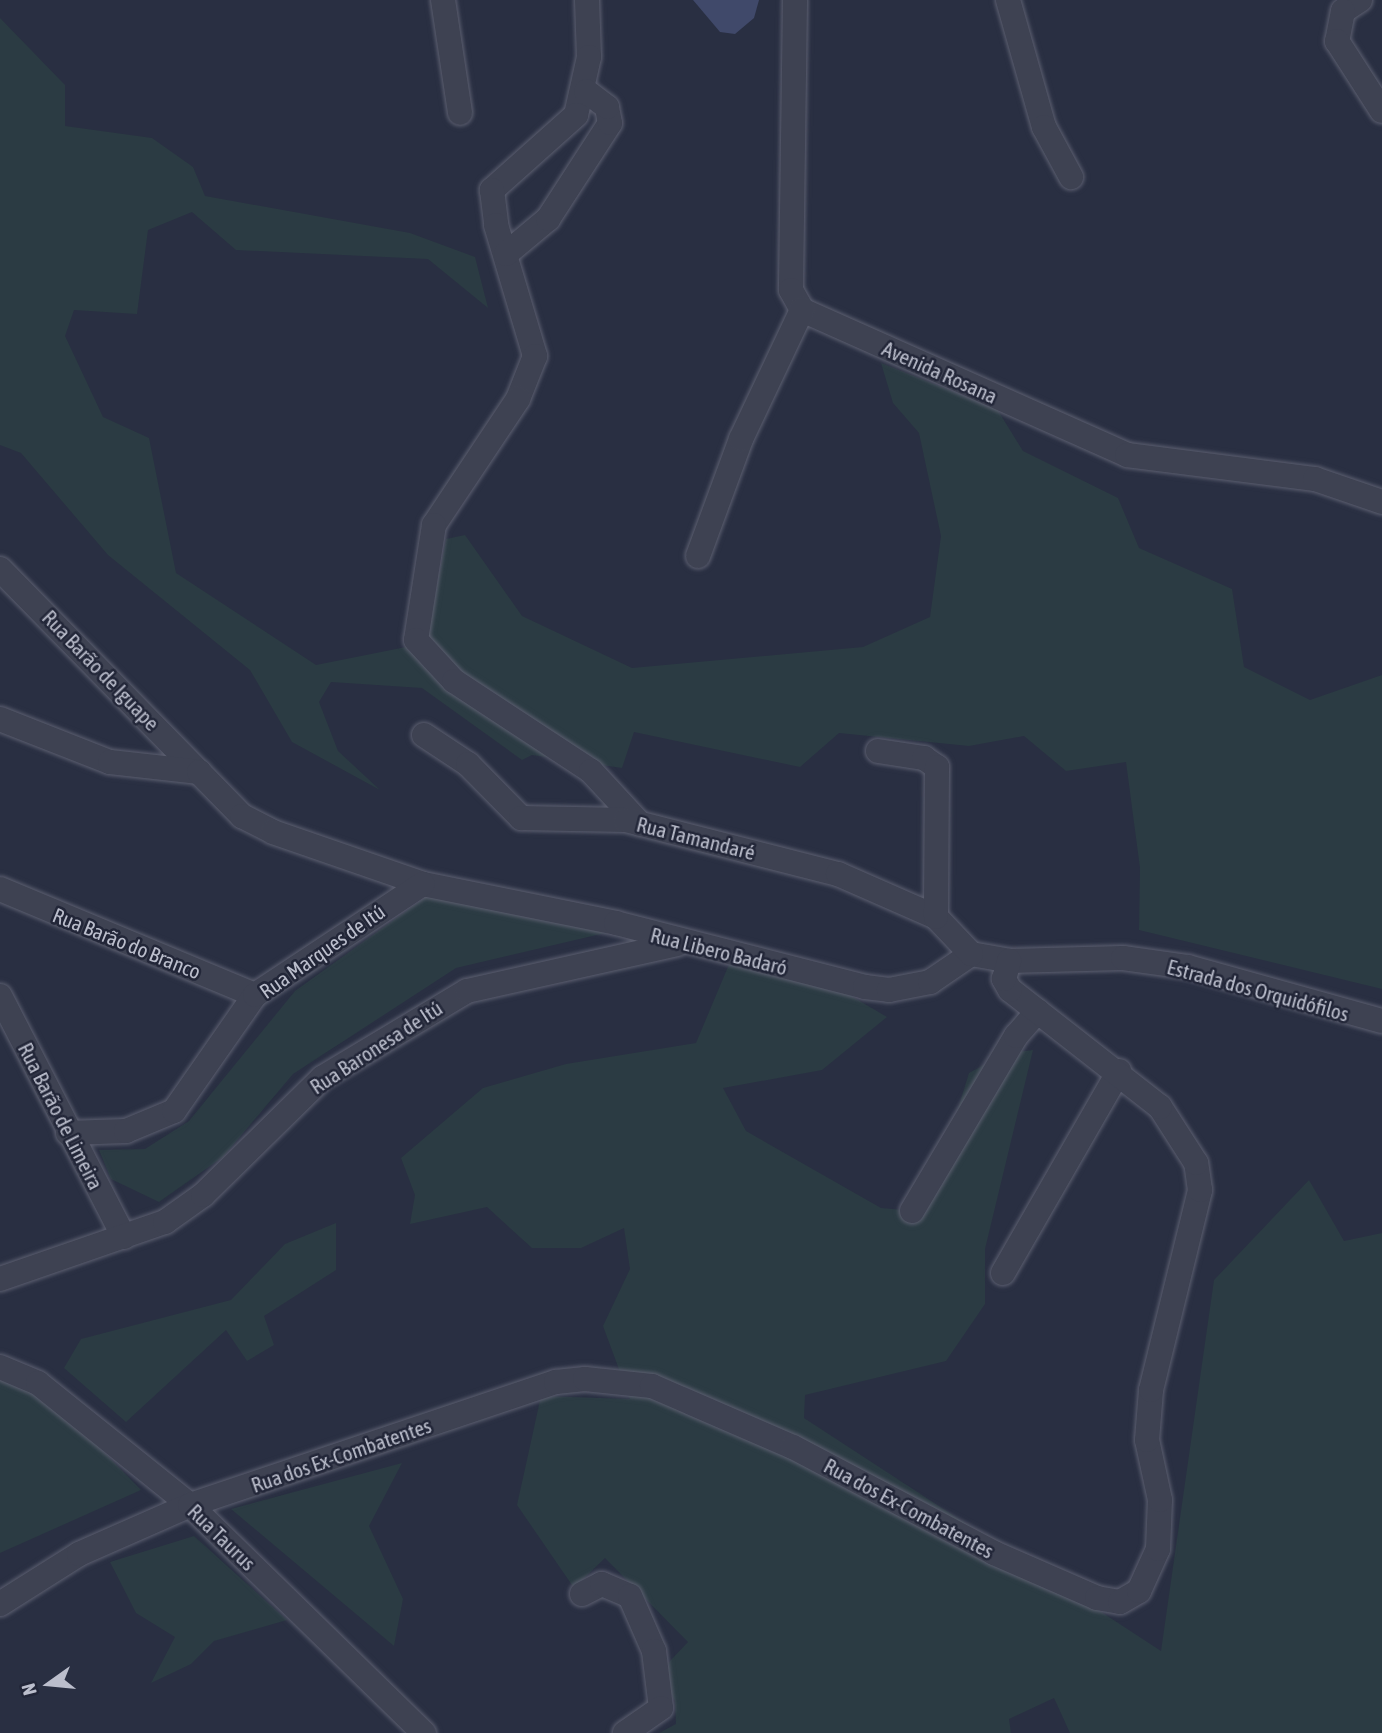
<!DOCTYPE html>
<html>
<head>
<meta charset="utf-8">
<style>
	body { margin:0 }
	#map { position:relative; width:1382px; height:1733px; overflow:hidden; background:#292f42; font-family:"Asap Condensed",sans-serif }
	div>[style] { position:absolute }
	.green>* { inset:0; background:#2b3b43 }
	.water>* { inset:0; background:#40496a }
	.roads { filter:drop-shadow(0 0 2px #5c5f70) drop-shadow(0 0 2px #5c5f70) }
	.minor>* { height:24px; margin:-12px; padding:0 12px; transform-origin:12px; border-radius:12px; background:#3e4252 }
	span { translate:-50% -50%; white-space:nowrap; text-align:center; line-height:1.15; -webkit-text-stroke:5px #222638; paint-order:stroke }
	.street-label { font-size:21px; color:#bbbecc }
	.north { position:absolute; left:14px; top:1649px; width:70px; height:70px; -webkit-text-stroke:5px #222638; paint-order:stroke; rotate:255deg; font-size:19px; font-weight:700; line-height:28px; text-align:center; color:#bbbecc }
	.north::after { content:''; display:block; margin:auto; width:24px; height:32px; background:#bbbecc; clip-path:polygon(50% 0,100% 100%,50% 72%,0 100%) }
</style>
</head>
<body>
<div id="map">
	<div class="green">
		<div style="clip-path:polygon(0 18px,65px 85px,65px 126px,152px 138px,193px 167px,205px 196px,410px 233px,475px 257px,488px 308px,428px 259px,236px 250px,192px 212px,148px 230px,137px 314px,74px 310px,65px 336px,103px 417px,149px 438px,176px 573px,316px 665px,426px 643px,446px 539px,465px 535px,522px 616px,632px 668px,863px 647px,930px 617px,941px 536px,919px 433px,893px 403px,881px 363px,997px 409px,1023px 451px,1118px 498px,1139px 548px,1232px 589px,1244px 667px,1310px 700px,1382px 675px,1382px 989px,1139px 930px,1140px 868px,1126px 762px,1066px 771px,1024px 736px,969px 746px,839px 733px,800px 767px,634px 732px,622px 768px,532px 755px,522px 760px,422px 688px,331px 682px,319px 702px,338px 751px,380px 790px,292px 742px,250px 670px,108px 555px,21px 453px,0 445px)"></div>
		<div style="clip-path:polygon(434px 891px,618px 930px,456px 968px,293px 1074px,223px 1157px,159px 1202px,111px 1179px,99px 1150px,145px 1149px,189px 1121px,295px 991px)"></div>
		<div style="clip-path:polygon(730px 962px,841px 990px,887px 1017px,822px 1070px,723px 1088px,746px 1131px,881px 1208px,926px 1212px,969px 1073px,1004px 1054px,1033px 1050px,985px 1249px,985px 1304px,946px 1361px,805px 1395px,804px 1418px,1161px 1651px,1214px 1280px,1309px 1180px,1344px 1241px,1382px 1233px,1382px 1733px,1070px 1733px,1054px 1698px,1009px 1719px,1011px 1733px,659px 1733px,676px 1724px,675px 1701px,664px 1680px,670px 1661px,688px 1642px,605px 1558px,574px 1588px,517px 1505px,541px 1396px,630px 1399px,603px 1326px,630px 1269px,624px 1228px,581px 1248px,532px 1248px,487px 1207px,410px 1224px,415px 1195px,401px 1158px,483px 1088px,566px 1064px,696px 1043px)"></div>
		<div style="clip-path:polygon(336px 1223px,336px 1270px,264px 1316px,274px 1345px,247px 1361px,226px 1330px,126px 1422px,64px 1368px,81px 1339px,231px 1300px,285px 1244px)"></div>
		<div style="clip-path:polygon(0 1378px,44px 1391px,141px 1490px,0 1553px)"></div>
		<div style="clip-path:polygon(402px 1463px,369px 1526px,403px 1599px,394px 1646px,231px 1509px)"></div>
		<div style="clip-path:polygon(194px 1536px,287px 1620px,214px 1641px,191px 1664px,151px 1683px,175px 1637px,136px 1613px,110px 1562px)"></div>
	</div>
	<div class="water">
		<div style="clip-path:polygon(693px 0,759px 0,754px 18px,735px 34px,720px 32px)"></div>
	</div>
	<div class="roads">
		<div class="minor">
			<div style="left:443px;top:0;width:114px;rotate:81.4deg"></div>
			<div style="left:587px;top:0;width:57px;rotate:88deg"></div>
			<div style="left:589px;top:57px;width:59px;rotate:102.6deg"></div>
			<div style="left:576px;top:115px;width:113px;rotate:138.2deg"></div>
			<div style="left:492px;top:190px;width:35px;rotate:83deg"></div>
			<div style="left:496px;top:225px;width:137px;rotate:73.4deg"></div>
			<div style="left:535px;top:356px;width:46px;rotate:111.6deg"></div>
			<div style="left:518px;top:399px;width:151px;rotate:123.7deg"></div>
			<div style="left:434px;top:525px;width:116px;rotate:98.9deg"></div>
			<div style="left:416px;top:640px;width:56px;rotate:47.2deg"></div>
			<div style="left:454px;top:681px;width:164px;rotate:33.3deg"></div>
			<div style="left:591px;top:771px;width:72px;rotate:47.2deg"></div>
			<div style="left:795px;top:0;width:290px;rotate:90.8deg"></div>
			<div style="left:791px;top:290px;width:23px;rotate:61deg"></div>
			<div style="left:802px;top:310px;width:356px;rotate:24deg"></div>
			<div style="left:1127px;top:455px;width:190px;rotate:7.3deg"></div>
			<div style="left:1315px;top:479px;width:71px;rotate:18.9deg"></div>
			<div style="left:1008px;top:0;width:132px;rotate:74.2deg"></div>
			<div style="left:1044px;top:127px;width:57px;rotate:61.6deg"></div>
			<div style="left:1360px;top:0;width:20px;rotate:147deg"></div>
			<div style="left:1343px;top:11px;width:31px;rotate:101deg"></div>
			<div style="left:1337px;top:41px;width:83px;rotate:57.3deg"></div>
			<div style="left:506px;top:254px;width:55px;rotate:-39.8deg"></div>
			<div style="left:548px;top:219px;width:114px;rotate:-57.1deg"></div>
			<div style="left:610px;top:123px;width:16px;rotate:-101deg"></div>
			<div style="left:607px;top:107px;width:26px;rotate:-143deg"></div>
			<div style="left:698px;top:556px;width:125px;rotate:-69.8deg"></div>
			<div style="left:741px;top:439px;width:143px;rotate:-64.7deg"></div>
			<div style="left:0;top:569px;width:284px;rotate:45.6deg"></div>
			<div style="left:0;top:719px;width:118px;rotate:21.4deg"></div>
			<div style="left:110px;top:762px;width:90px;rotate:6.4deg"></div>
			<div style="left:199px;top:772px;width:62px;rotate:45.7deg"></div>
			<div style="left:242px;top:816px;width:35px;rotate:27deg"></div>
			<div style="left:273px;top:832px;width:159px;rotate:19.1deg"></div>
			<div style="left:423px;top:884px;width:197px;rotate:11.4deg"></div>
			<div style="left:616px;top:923px;width:257px;rotate:14.4deg"></div>
			<div style="left:865px;top:987px;width:24px;rotate:7deg"></div>
			<div style="left:889px;top:990px;width:42px;rotate:-11deg"></div>
			<div style="left:930px;top:982px;width:50px;rotate:-34.3deg"></div>
			<div style="left:971px;top:954px;width:39px;rotate:10deg"></div>
			<div style="left:1009px;top:961px;width:114px;rotate:-1.5deg"></div>
			<div style="left:1123px;top:958px;width:66px;rotate:7.9deg"></div>
			<div style="left:1188px;top:967px;width:201px;rotate:15.6deg"></div>
			<div style="left:424px;top:735px;width:53px;rotate:33.4deg"></div>
			<div style="left:468px;top:764px;width:76px;rotate:45.5deg"></div>
			<div style="left:521px;top:818px;width:105px;rotate:1.1deg"></div>
			<div style="left:626px;top:820px;width:219px;rotate:14.3deg"></div>
			<div style="left:838px;top:874px;width:107px;rotate:23.7deg"></div>
			<div style="left:936px;top:917px;width:51px;rotate:46.6deg"></div>
			<div style="left:878px;top:751px;width:47px;rotate:8.7deg"></div>
			<div style="left:924px;top:758px;width:16px;rotate:35deg"></div>
			<div style="left:937px;top:767px;width:150px;rotate:90.4deg"></div>
			<div style="left:0;top:889px;width:276px;rotate:22.6deg"></div>
			<div style="left:0;top:996px;width:271px;rotate:62.8deg"></div>
			<div style="left:68px;top:1133px;width:58px;rotate:-2deg"></div>
			<div style="left:126px;top:1131px;width:52px;rotate:-22.6deg"></div>
			<div style="left:174px;top:1111px;width:141px;rotate:-55.1deg"></div>
			<div style="left:255px;top:995px;width:201px;rotate:-33.5deg"></div>
			<div style="left:912px;top:1211px;width:204px;rotate:-59.3deg"></div>
			<div style="left:1016px;top:1036px;width:33px;rotate:-49deg"></div>
			<div style="left:1003px;top:1273px;width:233px;rotate:-60.1deg"></div>
			<div style="left:0;top:1279px;width:175px;rotate:-19.1deg"></div>
			<div style="left:165px;top:1222px;width:47px;rotate:-35.4deg"></div>
			<div style="left:203px;top:1195px;width:167px;rotate:-44.5deg"></div>
			<div style="left:322px;top:1078px;width:169px;rotate:-31deg"></div>
			<div style="left:467px;top:991px;width:215px;rotate:-12.6deg"></div>
			<div style="left:0;top:1367px;width:41px;rotate:22.8deg"></div>
			<div style="left:38px;top:1383px;width:195px;rotate:38.8deg"></div>
			<div style="left:190px;top:1505px;width:327px;rotate:44.3deg"></div>
			<div style="left:582px;top:1594px;width:22px;rotate:-27deg"></div>
			<div style="left:602px;top:1584px;width:30px;rotate:23deg"></div>
			<div style="left:630px;top:1596px;width:60px;rotate:66.4deg"></div>
			<div style="left:654px;top:1651px;width:57px;rotate:83deg"></div>
			<div style="left:661px;top:1708px;width:44px;rotate:145.2deg"></div>
			<div style="left:0;top:1604px;width:93px;rotate:-32.3deg"></div>
			<div style="left:79px;top:1554px;width:121px;rotate:-23.8deg"></div>
			<div style="left:190px;top:1505px;width:386px;rotate:-18.6deg"></div>
			<div style="left:556px;top:1382px;width:29px;rotate:-6deg"></div>
			<div style="left:585px;top:1379px;width:67px;rotate:6deg"></div>
			<div style="left:652px;top:1386px;width:154px;rotate:23.4deg"></div>
			<div style="left:793px;top:1447px;width:227px;rotate:27.8deg"></div>
			<div style="left:994px;top:1553px;width:112px;rotate:23.6deg"></div>
			<div style="left:1097px;top:1598px;width:23px;rotate:10deg"></div>
			<div style="left:1120px;top:1602px;width:22px;rotate:-30deg"></div>
			<div style="left:1139px;top:1591px;width:46px;rotate:-65.7deg"></div>
			<div style="left:1158px;top:1549px;width:49px;rotate:-87.7deg"></div>
			<div style="left:1160px;top:1500px;width:61px;rotate:-102.2deg"></div>
			<div style="left:1147px;top:1440px;width:50px;rotate:-85.4deg"></div>
			<div style="left:1151px;top:1390px;width:206px;rotate:-76.2deg"></div>
			<div style="left:1200px;top:1190px;width:27px;rotate:-98deg"></div>
			<div style="left:1196px;top:1163px;width:67px;rotate:-122.7deg"></div>
			<div style="left:1160px;top:1107px;width:190px;rotate:-142deg"></div>
			<div style="left:1010px;top:990px;width:13px;rotate:-119deg"></div>
			<div style="left:1004px;top:979px;width:19px;rotate:-74deg"></div>
		</div>
	</div>
	<div class="street-label">
		<span style="left:940px;top:372px;rotate:24deg">Avenida Rosana</span>
		<span style="left:101px;top:670px;rotate:46deg">Rua Barão de Iguape</span>
		<span style="left:696px;top:838px;rotate:14deg">Rua Tamandaré</span>
		<span style="left:127px;top:943px;rotate:22deg">Rua Barão do Branco</span>
		<span style="left:322px;top:951px;rotate:-35deg">Rua Marques de Itú</span>
		<span style="left:719px;top:951px;rotate:14deg">Rua Libero Badaró</span>
		<span style="left:1258px;top:990px;rotate:15deg">Estrada dos Orquidófilos</span>
		<span style="left:376px;top:1047px;rotate:-33deg">Rua Baronesa de Itú</span>
		<span style="left:61px;top:1116px;rotate:63deg">Rua Barão de Limeira</span>
		<span style="left:341px;top:1455px;rotate:-19deg">Rua dos Ex-Combatentes</span>
		<span style="left:909px;top:1508px;rotate:28deg">Rua dos Ex-Combatentes</span>
		<span style="left:222px;top:1537px;rotate:44deg">Rua Taurus</span>
	</div>
	<div class="north">N</div>
</div>
</body>
</html>
